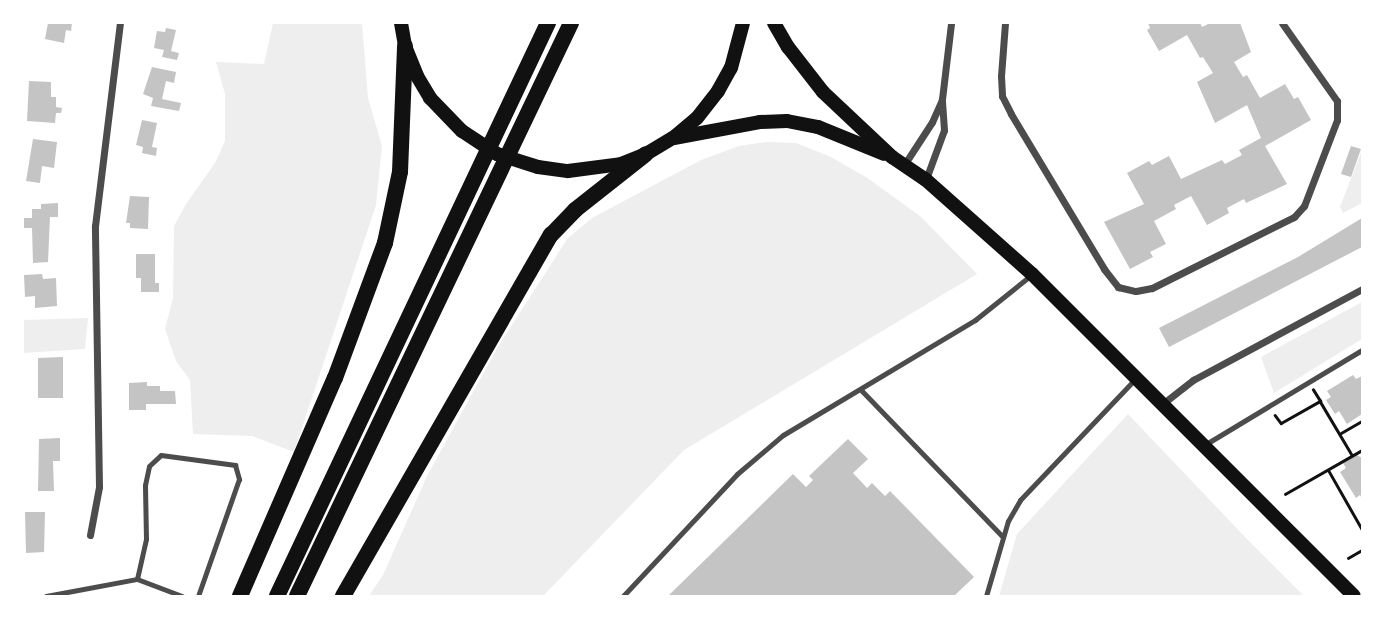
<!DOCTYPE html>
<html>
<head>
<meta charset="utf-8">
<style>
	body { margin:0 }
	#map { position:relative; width:1385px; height:619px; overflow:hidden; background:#fff; font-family:"PT Sans Narrow",sans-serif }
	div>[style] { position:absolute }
	.green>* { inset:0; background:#eee }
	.building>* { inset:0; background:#c4c4c4 }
	.path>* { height:2.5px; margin:-1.25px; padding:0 1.25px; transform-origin:1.25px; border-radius:1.25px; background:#111 }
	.service>* { height:5px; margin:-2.5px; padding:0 2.5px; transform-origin:2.5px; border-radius:2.5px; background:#4c4c4c }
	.minor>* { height:7px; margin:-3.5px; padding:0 3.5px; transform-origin:3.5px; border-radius:3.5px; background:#4c4c4c }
	.secondary>* { height:14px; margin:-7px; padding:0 7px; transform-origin:7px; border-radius:7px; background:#111 }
	.primary>* { height:16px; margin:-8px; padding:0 8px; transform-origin:8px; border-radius:8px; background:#111 }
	span { translate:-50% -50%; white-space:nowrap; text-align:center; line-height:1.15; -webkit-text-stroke:6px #fff; paint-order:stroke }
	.frame { position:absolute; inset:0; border:24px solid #fff; pointer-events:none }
</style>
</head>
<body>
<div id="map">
	<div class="green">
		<div style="clip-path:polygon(273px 23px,362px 23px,368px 98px,382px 146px,376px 205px,294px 452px,252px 436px,193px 434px,190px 380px,176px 361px,165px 329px,173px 298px,174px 226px,186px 204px,215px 163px,225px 141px,225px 94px,216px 62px,264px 64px)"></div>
		<div style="clip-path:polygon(765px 142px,796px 143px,829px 156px,866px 177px,920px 216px,977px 274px,684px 450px,543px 596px,369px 596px,383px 575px,428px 474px,499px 345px,568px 238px,592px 218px,701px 160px,739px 146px)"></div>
		<div style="clip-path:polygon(1362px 150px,1362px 203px,1343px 213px,1340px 207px)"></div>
		<div style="clip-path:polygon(1362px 302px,1362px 339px,1274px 393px,1261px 357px)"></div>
		<div style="clip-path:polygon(88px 318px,85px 349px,23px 353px,23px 320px)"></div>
		<div style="clip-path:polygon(1128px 414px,1245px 537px,1304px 596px,999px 596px,1017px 534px)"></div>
	</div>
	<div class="building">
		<div style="clip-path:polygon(48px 23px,72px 23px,71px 31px,66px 30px,64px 43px,45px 39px)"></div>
		<div style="clip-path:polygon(1148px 23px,1200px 23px,1202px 27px,1210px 23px,1240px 23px,1251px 52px,1234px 62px,1243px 77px,1247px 75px,1260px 98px,1285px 84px,1294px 99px,1298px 97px,1311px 120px,1265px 146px,1287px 184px,1246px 203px,1244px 199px,1227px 208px,1229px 213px,1207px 225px,1191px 196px,1174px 205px,1176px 209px,1154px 221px,1166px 244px,1150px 252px,1153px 257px,1130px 269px,1104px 222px,1144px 204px,1127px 173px,1149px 161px,1152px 165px,1169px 156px,1181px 179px,1222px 160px,1225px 164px,1242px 155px,1239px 150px,1261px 138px,1247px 105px,1215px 123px,1197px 82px,1213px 73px,1203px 57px,1200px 58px,1187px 35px,1159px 51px,1147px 30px,1150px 28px)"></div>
		<div style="clip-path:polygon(166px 28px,176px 30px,171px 51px,179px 53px,177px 60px,162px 57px,164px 50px,154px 48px,157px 31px,165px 32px)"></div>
		<div style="clip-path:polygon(152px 67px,176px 72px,174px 83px,166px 81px,162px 99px,181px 103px,179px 111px,151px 106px,153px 98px,143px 94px)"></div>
		<div style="clip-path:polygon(29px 81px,51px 82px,51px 97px,56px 97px,56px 107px,62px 108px,61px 113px,56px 113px,55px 123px,27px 121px)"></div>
		<div style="clip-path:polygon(142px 120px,157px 123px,152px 147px,157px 148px,156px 156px,142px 153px,143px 147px,136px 145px)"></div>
		<div style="clip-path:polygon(33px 139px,57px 142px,54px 168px,42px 166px,40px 183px,26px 181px)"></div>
		<div style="clip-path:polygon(1351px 146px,1361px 149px,1351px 177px,1341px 174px)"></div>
		<div style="clip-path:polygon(130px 196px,149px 197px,148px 229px,130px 228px,130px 223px,126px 223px)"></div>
		<div style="clip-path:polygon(58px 203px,58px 217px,50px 217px,48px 262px,33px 263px,32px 228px,23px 228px,23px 218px,32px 218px,32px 209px,41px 209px,41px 204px)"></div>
		<div style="clip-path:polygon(1362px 218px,1362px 247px,1169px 347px,1159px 328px,1298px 257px)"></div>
		<div style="clip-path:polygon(136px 254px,155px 254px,155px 283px,159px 283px,159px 292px,141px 292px,141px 278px,136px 278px)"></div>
		<div style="clip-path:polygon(42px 274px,43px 279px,56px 278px,57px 306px,35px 308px,35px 296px,25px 297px,24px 275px)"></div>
		<div style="clip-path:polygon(63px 357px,63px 398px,38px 398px,38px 358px)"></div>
		<div style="clip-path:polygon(1353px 375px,1356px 379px,1362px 376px,1362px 414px,1347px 424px,1339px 411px,1335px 414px,1326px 400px,1331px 397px,1327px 391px)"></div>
		<div style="clip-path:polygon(147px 382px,147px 386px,160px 386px,160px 391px,175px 391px,176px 404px,146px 404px,146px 410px,129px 410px,129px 383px)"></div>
		<div style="clip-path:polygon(60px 438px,60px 461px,53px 461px,54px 491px,38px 491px,39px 439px)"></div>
		<div style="clip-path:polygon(848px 439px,868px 459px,853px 473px,867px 488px,872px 483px,885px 496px,890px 491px,974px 577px,954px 596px,668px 596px,793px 474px,806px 487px,813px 480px,809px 476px)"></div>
		<div style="clip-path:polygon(1357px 455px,1362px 458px,1362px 499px,1360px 495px,1356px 498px,1340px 472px,1346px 468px,1343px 463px)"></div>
		<div style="clip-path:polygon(25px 512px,45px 512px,44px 552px,26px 553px)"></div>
	</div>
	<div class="path">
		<div style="left:1320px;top:401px;width:63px;rotate:59.3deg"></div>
		<div style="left:1275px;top:415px;width:10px;rotate:53deg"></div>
		<div style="left:1281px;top:423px;width:45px;rotate:-29.4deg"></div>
		<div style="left:1320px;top:401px;width:13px;rotate:-122deg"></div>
		<div style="left:1341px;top:433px;width:24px;rotate:-30deg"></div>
		<div style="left:1329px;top:471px;width:67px;rotate:60.4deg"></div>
		<div style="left:1285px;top:494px;width:89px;rotate:-29.7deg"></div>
		<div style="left:1348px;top:558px;width:16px;rotate:-30deg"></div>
	</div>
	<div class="service">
		<div style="left:861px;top:390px;width:204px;rotate:46deg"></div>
		<div style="left:1206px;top:444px;width:182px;rotate:-31.1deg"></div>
		<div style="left:137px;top:579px;width:41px;rotate:-77.3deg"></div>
		<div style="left:146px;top:539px;width:54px;rotate:-91.1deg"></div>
		<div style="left:145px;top:485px;width:19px;rotate:-78deg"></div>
		<div style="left:149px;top:466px;width:16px;rotate:-43deg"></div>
		<div style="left:161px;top:455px;width:75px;rotate:7.7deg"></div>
		<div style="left:235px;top:465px;width:15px;rotate:74deg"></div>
		<div style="left:239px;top:479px;width:124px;rotate:109.3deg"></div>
		<div style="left:46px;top:596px;width:93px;rotate:-10.6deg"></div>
		<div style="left:137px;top:579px;width:48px;rotate:20.7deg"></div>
		<div style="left:623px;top:596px;width:167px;rotate:-46.9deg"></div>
		<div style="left:737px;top:474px;width:60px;rotate:-40.3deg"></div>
		<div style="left:783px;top:435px;width:224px;rotate:-30.9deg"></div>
		<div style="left:975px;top:320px;width:70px;rotate:-38.7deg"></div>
		<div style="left:986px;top:596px;width:78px;rotate:-73.7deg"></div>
		<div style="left:1008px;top:521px;width:24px;rotate:-60deg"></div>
		<div style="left:1020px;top:500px;width:168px;rotate:-46.4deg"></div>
	</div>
	<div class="minor">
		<div style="left:1005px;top:23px;width:53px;rotate:94.3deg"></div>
		<div style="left:1001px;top:76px;width:20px;rotate:87deg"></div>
		<div style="left:1002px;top:96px;width:20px;rotate:63deg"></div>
		<div style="left:1011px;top:114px;width:181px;rotate:59deg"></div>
		<div style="left:1104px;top:269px;width:23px;rotate:52deg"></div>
		<div style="left:1118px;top:287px;width:18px;rotate:13deg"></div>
		<div style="left:1136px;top:291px;width:16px;rotate:-11deg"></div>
		<div style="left:1152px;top:288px;width:159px;rotate:-26.6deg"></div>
		<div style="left:1294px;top:217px;width:15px;rotate:-48deg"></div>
		<div style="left:1304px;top:206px;width:92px;rotate:-69deg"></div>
		<div style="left:1337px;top:120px;width:19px;rotate:-90deg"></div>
		<div style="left:1337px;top:101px;width:95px;rotate:-125.2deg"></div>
		<div style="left:904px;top:165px;width:51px;rotate:-56.9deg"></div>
		<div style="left:932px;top:122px;width:24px;rotate:-66deg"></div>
		<div style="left:926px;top:179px;width:52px;rotate:-69.8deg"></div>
		<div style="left:944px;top:130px;width:31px;rotate:-94deg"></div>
		<div style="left:942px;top:99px;width:77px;rotate:-83.2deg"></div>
		<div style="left:1161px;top:405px;width:41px;rotate:-38deg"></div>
		<div style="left:1193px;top:380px;width:192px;rotate:-28.3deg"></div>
		<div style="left:90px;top:535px;width:49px;rotate:-79.4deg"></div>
		<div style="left:99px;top:487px;width:261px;rotate:-90.9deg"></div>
		<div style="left:95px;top:226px;width:205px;rotate:-83deg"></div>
	</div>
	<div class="secondary">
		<div style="left:401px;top:23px;width:23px;rotate:80deg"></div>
		<div style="left:405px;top:46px;width:32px;rotate:68deg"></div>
		<div style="left:417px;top:76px;width:26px;rotate:59deg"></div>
		<div style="left:430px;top:98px;width:46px;rotate:45.9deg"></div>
		<div style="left:462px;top:131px;width:42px;rotate:33.3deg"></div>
		<div style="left:497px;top:154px;width:43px;rotate:17.6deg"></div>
		<div style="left:538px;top:167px;width:30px;rotate:8deg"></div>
		<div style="left:568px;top:171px;width:53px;rotate:-7.5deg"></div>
		<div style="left:621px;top:164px;width:27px;rotate:-22deg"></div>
		<div style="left:646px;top:154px;width:31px;rotate:-31deg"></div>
		<div style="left:673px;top:138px;width:31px;rotate:-40deg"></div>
		<div style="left:697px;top:118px;width:34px;rotate:-52deg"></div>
		<div style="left:718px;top:91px;width:26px;rotate:-61deg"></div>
		<div style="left:731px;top:68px;width:47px;rotate:-75.1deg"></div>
		<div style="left:774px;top:23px;width:28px;rotate:60deg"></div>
		<div style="left:788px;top:47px;width:57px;rotate:52.1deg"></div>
		<div style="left:823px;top:92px;width:95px;rotate:43.3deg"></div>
		<div style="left:892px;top:157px;width:40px;rotate:34deg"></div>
		<div style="left:925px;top:179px;width:143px;rotate:41.6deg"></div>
		<div style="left:1032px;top:274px;width:455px;rotate:45deg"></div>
		<div style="left:674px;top:138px;width:87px;rotate:-10.5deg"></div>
		<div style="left:760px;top:122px;width:27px;rotate:-2deg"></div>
		<div style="left:787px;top:121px;width:32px;rotate:11deg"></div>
		<div style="left:818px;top:127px;width:71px;rotate:22.2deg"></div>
	</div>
	<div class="primary">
		<div style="left:240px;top:596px;width:238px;rotate:-66.5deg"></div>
		<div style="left:335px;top:378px;width:144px;rotate:-69.7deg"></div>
		<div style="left:385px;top:243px;width:73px;rotate:-78.1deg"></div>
		<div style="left:400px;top:172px;width:126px;rotate:-87.7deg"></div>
		<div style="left:277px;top:596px;width:634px;rotate:-64.69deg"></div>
		<div style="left:297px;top:596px;width:635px;rotate:-64.44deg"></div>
		<div style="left:343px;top:596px;width:417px;rotate:-60.1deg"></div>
		<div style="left:551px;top:235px;width:35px;rotate:-46deg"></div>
		<div style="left:575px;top:210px;width:90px;rotate:-38.3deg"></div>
	</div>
	<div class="frame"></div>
</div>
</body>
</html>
